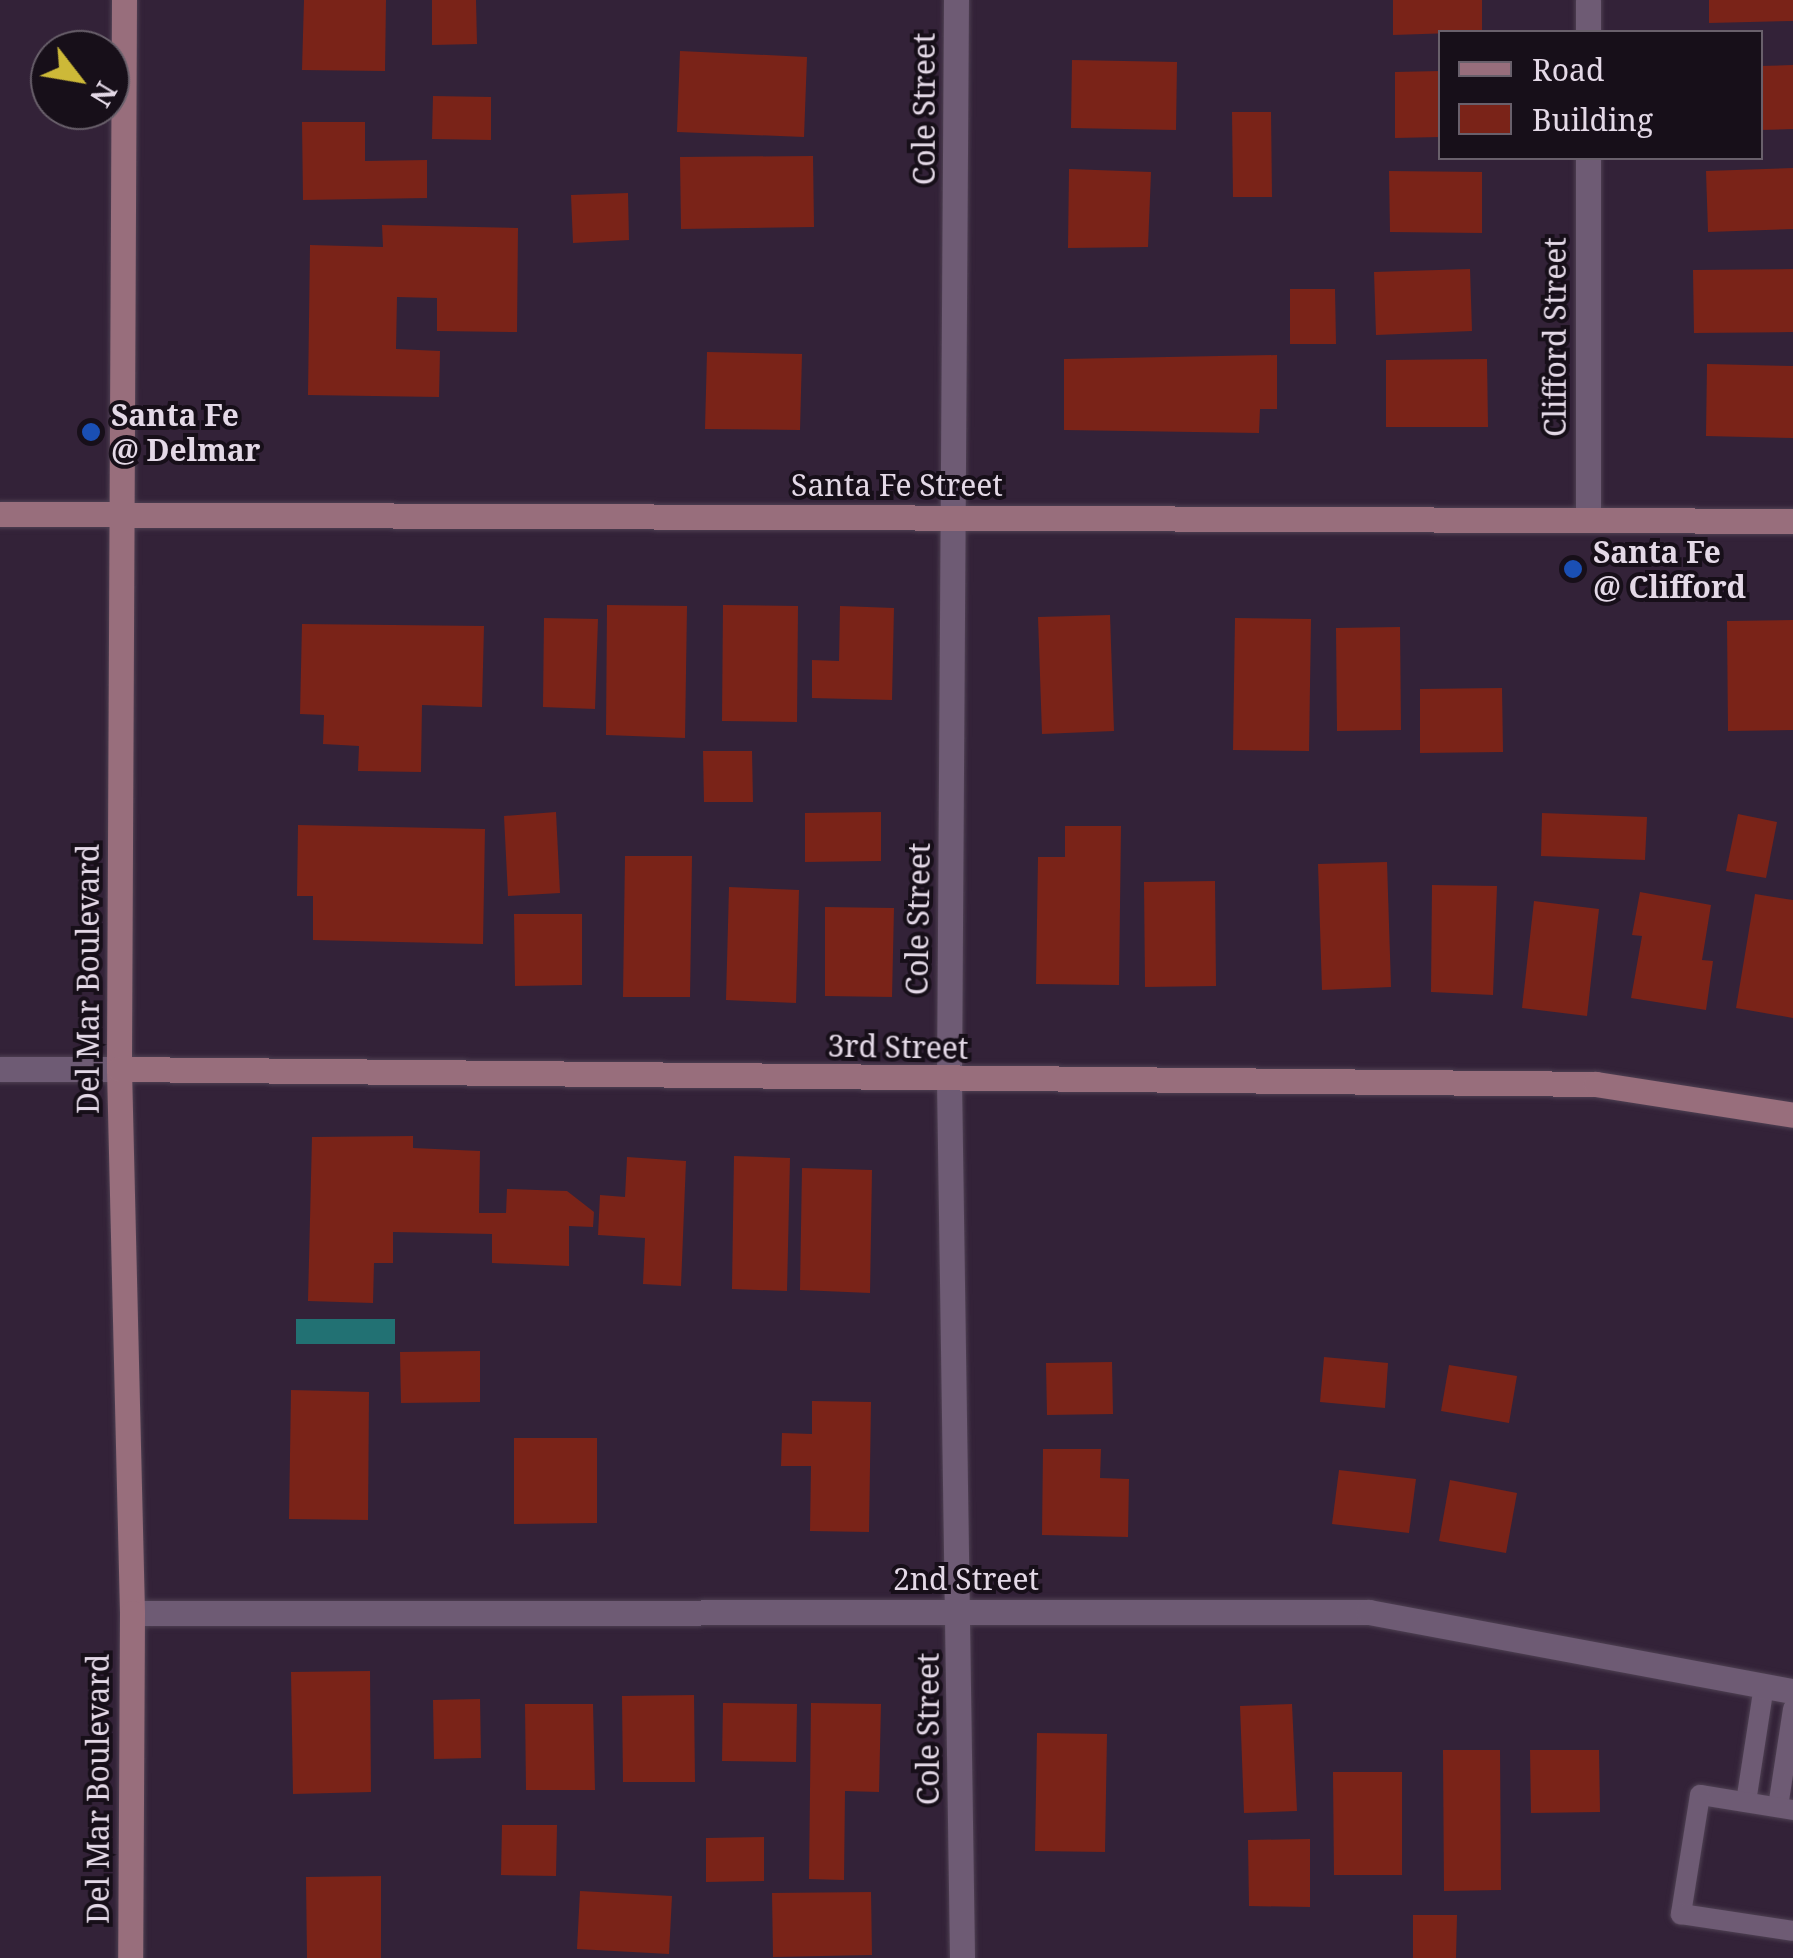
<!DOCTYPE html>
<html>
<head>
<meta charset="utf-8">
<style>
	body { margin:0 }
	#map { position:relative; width:1793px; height:1958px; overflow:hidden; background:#332238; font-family:"Noto Serif",serif }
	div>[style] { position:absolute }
	.water>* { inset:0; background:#227173 }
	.building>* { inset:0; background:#7a2318 }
	.roads { filter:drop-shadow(0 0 2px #4f4153) drop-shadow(0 0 2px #4f4153) }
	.lane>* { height:20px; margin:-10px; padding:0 10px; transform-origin:10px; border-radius:10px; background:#6e5b74 }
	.street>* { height:25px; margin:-12.5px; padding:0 12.5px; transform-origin:12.5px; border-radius:12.5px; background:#6e5b74 }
	.secondary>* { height:25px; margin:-12.5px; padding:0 12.5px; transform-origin:12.5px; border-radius:12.5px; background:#986e7c }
	.dots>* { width:28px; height:28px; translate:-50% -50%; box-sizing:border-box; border:5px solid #170f19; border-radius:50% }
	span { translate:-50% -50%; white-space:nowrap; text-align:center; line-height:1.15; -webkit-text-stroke:8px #170f19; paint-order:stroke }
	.street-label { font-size:30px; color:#e4d9e7 }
	.poi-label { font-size:30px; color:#e4d9e7; font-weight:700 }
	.left { translate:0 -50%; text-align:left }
	.legend { position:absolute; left:1438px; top:30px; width:325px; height:130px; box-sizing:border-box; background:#170f19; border:2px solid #69606b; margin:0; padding:12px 18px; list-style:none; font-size:30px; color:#e4d9e7 }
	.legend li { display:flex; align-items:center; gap:20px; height:50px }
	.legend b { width:50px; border:2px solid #69606b }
	.north { position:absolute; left:30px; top:30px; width:100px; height:100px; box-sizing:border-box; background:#170f19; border:2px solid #69606b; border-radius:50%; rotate:121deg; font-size:28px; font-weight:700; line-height:40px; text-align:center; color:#e4d9e7 }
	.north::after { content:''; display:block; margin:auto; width:35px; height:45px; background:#cdb938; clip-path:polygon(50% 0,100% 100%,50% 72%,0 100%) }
</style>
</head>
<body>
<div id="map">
	<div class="water">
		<div style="clip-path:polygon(296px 1319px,395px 1319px,395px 1344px,296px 1344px)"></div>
	</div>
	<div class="building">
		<div style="clip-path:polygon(304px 0,386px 0,385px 71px,302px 70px)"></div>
		<div style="clip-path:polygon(432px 0,476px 0,477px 44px,432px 45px)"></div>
		<div style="clip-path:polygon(1393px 0,1482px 0,1482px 32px,1393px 35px)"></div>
		<div style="clip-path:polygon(1709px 0,1793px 0,1793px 21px,1709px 23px)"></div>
		<div style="clip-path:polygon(680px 51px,807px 57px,804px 137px,677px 132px)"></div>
		<div style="clip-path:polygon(1072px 60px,1177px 62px,1176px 130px,1071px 128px)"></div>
		<div style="clip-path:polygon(1793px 65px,1793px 129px,1760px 130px,1760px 66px)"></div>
		<div style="clip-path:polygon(1440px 71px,1440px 137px,1395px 138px,1395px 72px)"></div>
		<div style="clip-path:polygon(433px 96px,491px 97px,491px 140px,432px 139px)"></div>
		<div style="clip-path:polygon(1232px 112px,1271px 112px,1272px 197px,1233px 197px)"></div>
		<div style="clip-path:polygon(302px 122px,365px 122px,365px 161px,427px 160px,427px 198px,303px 200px)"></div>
		<div style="clip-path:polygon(813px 156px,814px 227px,681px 229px,680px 157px)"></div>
		<div style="clip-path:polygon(1793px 168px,1793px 229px,1708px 232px,1706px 171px)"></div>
		<div style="clip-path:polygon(1069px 169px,1151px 172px,1148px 247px,1068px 248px)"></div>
		<div style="clip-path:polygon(1389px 171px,1482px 172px,1482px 233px,1390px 232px)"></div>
		<div style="clip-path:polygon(628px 193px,629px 240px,573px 243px,571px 195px)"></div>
		<div style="clip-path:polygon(382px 225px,518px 228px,517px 332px,437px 331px,437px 298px,397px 297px,396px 349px,440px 351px,439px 397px,308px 395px,310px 245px,383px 247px)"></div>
		<div style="clip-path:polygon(1470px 269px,1472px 331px,1376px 335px,1374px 272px)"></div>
		<div style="clip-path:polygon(1793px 269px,1793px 332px,1694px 333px,1693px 270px)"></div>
		<div style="clip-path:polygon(1290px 289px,1335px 289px,1336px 344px,1290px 344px)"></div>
		<div style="clip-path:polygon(707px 352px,802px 354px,800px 430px,705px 429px)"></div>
		<div style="clip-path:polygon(1277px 355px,1277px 409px,1260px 409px,1259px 433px,1064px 430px,1064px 359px)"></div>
		<div style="clip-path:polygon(1487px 359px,1488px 427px,1386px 427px,1386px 360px)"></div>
		<div style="clip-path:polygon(1707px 364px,1793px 366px,1793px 438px,1706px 436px)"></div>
		<div style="clip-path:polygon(607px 605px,687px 606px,685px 738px,606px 735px)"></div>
		<div style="clip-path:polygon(723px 605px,798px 606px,797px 722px,722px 721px)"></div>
		<div style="clip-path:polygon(840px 606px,894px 608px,892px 700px,812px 698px,812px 660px,839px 661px)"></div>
		<div style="clip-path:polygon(1110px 615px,1114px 731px,1042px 734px,1038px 617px)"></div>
		<div style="clip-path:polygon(544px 618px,598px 619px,595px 709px,543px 707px)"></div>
		<div style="clip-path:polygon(1235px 618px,1311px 619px,1309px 751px,1233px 750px)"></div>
		<div style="clip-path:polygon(1793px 620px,1793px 730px,1728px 731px,1727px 621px)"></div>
		<div style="clip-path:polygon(302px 624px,484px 626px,482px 707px,422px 705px,421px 772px,358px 771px,359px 746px,323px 744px,324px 715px,300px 714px)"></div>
		<div style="clip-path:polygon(1400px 627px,1401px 730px,1337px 731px,1336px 628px)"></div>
		<div style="clip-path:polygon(1502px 688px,1503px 752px,1420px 753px,1420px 689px)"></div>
		<div style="clip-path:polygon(703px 751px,752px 751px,753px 802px,704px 802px)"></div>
		<div style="clip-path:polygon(556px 812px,560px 893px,508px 896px,504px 816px)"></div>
		<div style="clip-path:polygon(881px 812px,881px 861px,805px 862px,805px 813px)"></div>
		<div style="clip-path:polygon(1542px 813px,1647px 817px,1645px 860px,1541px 856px)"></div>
		<div style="clip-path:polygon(1738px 814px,1777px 822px,1766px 878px,1726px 871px)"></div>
		<div style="clip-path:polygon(298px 825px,485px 829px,483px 944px,313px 940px,313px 896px,297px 896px)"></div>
		<div style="clip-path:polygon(1065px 826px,1121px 826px,1119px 985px,1036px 984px,1038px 857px,1065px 857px)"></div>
		<div style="clip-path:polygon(625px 856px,692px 856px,690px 997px,623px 997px)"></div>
		<div style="clip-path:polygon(1387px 862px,1391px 987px,1322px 990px,1318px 864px)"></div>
		<div style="clip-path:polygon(1215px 881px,1216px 986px,1145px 987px,1144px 882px)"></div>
		<div style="clip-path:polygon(1432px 885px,1497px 886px,1493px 995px,1431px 992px)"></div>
		<div style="clip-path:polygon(729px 887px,799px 890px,796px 1003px,726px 1000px)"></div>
		<div style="clip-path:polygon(1640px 892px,1711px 905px,1702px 960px,1713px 961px,1706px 1010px,1631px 998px,1642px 936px,1632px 935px)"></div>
		<div style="clip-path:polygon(1755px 894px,1793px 900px,1793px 1018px,1736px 1008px)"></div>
		<div style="clip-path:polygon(1534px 901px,1599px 909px,1587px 1016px,1522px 1008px)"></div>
		<div style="clip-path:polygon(825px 907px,894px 908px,892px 997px,825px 996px)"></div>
		<div style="clip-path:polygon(514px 914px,582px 914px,582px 985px,515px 986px)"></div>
		<div style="clip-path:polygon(413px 1136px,413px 1148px,480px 1151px,479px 1213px,506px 1213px,507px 1189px,567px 1191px,594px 1212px,593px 1227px,569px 1226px,569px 1266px,492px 1263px,492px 1234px,393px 1232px,393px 1263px,374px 1263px,373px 1303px,308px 1301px,312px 1137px)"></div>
		<div style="clip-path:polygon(734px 1156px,790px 1158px,787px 1291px,732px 1289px)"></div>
		<div style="clip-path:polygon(627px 1157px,686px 1161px,681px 1286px,643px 1284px,645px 1238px,598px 1235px,600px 1195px,625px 1197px)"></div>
		<div style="clip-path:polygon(802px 1168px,872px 1170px,870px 1293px,800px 1290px)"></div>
		<div style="clip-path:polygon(480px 1351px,480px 1402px,401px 1403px,400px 1352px)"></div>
		<div style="clip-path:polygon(1324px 1357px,1388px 1363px,1385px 1408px,1320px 1402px)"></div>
		<div style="clip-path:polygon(1112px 1362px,1113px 1414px,1047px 1415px,1046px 1363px)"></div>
		<div style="clip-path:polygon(1449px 1365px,1517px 1376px,1509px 1423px,1441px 1411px)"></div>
		<div style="clip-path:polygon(291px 1390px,369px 1392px,368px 1520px,289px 1519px)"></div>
		<div style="clip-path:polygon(812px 1401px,871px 1402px,869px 1532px,810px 1531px,811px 1466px,781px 1466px,782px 1433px,812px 1434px)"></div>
		<div style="clip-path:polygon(514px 1438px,597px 1438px,597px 1523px,514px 1524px)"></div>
		<div style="clip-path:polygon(1043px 1449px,1101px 1449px,1100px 1478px,1129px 1479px,1128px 1537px,1042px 1535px)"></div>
		<div style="clip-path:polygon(1339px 1470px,1416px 1479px,1409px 1533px,1332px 1524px)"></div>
		<div style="clip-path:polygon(1450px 1480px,1517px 1493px,1506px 1553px,1439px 1541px)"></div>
		<div style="clip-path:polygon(370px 1671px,371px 1792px,293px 1794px,291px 1672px)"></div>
		<div style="clip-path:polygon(694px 1695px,695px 1782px,623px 1782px,622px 1696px)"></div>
		<div style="clip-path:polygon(480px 1699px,481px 1758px,434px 1759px,433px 1700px)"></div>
		<div style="clip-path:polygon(723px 1703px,797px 1704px,796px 1762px,722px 1761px)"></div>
		<div style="clip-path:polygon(811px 1703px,881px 1704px,879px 1792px,845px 1791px,844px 1880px,809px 1879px)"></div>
		<div style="clip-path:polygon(525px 1704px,593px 1704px,595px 1790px,526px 1790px)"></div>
		<div style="clip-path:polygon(1292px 1704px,1297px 1811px,1244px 1813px,1240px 1706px)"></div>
		<div style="clip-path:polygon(1037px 1733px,1107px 1734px,1105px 1852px,1035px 1851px)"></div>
		<div style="clip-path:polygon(1443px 1750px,1500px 1750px,1501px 1890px,1444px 1891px)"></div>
		<div style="clip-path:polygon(1530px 1750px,1599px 1750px,1600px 1812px,1531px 1813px)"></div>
		<div style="clip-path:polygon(1333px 1772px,1402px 1772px,1402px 1875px,1334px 1875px)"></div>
		<div style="clip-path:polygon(502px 1825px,557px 1825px,556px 1876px,501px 1875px)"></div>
		<div style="clip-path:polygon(764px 1837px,764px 1881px,706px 1882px,706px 1838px)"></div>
		<div style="clip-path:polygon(1310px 1839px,1310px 1907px,1249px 1906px,1248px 1840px)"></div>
		<div style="clip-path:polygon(381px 1876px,381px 1958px,307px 1958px,306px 1877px)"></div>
		<div style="clip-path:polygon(580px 1891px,672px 1896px,669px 1954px,577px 1949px)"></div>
		<div style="clip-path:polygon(871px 1892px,872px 1955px,773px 1957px,772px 1893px)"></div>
		<div style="clip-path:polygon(1413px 1915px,1457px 1915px,1456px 1958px,1413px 1958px)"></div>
	</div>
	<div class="roads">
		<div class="lane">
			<div style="left:1746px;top:1802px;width:117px;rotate:-81.2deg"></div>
			<div style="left:1778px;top:1807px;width:99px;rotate:-81.3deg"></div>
			<div style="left:1793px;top:1810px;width:94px;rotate:-170.8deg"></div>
			<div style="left:1700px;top:1795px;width:121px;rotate:99.1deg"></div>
			<div style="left:1681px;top:1914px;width:113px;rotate:8.6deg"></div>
		</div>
		<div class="street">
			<div style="left:956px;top:0;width:1080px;rotate:90.37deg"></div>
			<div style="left:949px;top:1080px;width:878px;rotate:89.15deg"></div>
			<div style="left:1588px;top:0;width:32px;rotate:90deg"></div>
			<div style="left:1588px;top:158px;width:359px;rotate:90deg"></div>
			<div style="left:0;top:1069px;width:119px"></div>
			<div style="left:132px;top:1613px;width:1237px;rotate:-0.05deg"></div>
			<div style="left:1369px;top:1612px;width:431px;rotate:10.6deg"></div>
		</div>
		<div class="secondary">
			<div style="left:124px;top:0;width:1069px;rotate:90.27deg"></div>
			<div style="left:119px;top:1069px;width:544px;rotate:88.63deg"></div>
			<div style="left:132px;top:1613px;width:345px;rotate:90.3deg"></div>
			<div style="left:0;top:514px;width:1793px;rotate:0.22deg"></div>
			<div style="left:119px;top:1069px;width:1477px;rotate:0.58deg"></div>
			<div style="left:1596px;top:1084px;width:199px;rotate:8.9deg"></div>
		</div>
	</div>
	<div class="dots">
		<div style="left:91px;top:432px;background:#1a4fb4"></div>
		<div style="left:1573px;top:569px;background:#1a4fb4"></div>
	</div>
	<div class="street-label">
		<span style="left:924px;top:109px;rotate:-90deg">Cole Street</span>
		<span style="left:1555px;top:337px;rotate:-90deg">Clifford Street</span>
		<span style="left:897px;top:485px">Santa Fe Street</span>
		<span style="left:918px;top:919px;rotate:-89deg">Cole Street</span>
		<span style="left:88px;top:979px;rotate:-90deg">Del Mar Boulevard</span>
		<span style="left:898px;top:1047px;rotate:1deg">3rd Street</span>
		<span style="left:966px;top:1579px">2nd Street</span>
		<span style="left:928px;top:1729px;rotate:-90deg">Cole Street</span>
		<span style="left:98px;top:1789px;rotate:-90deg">Del Mar Boulevard</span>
	</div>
	<div class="poi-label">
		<span class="left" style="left:111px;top:432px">Santa Fe<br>@ Delmar</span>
		<span class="left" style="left:1593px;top:569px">Santa Fe<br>@ Clifford</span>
	</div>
	<ul class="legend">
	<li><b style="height:12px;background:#986e7c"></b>Road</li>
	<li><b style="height:28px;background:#7a2318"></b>Building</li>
	</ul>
	<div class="north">N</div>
</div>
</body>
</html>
